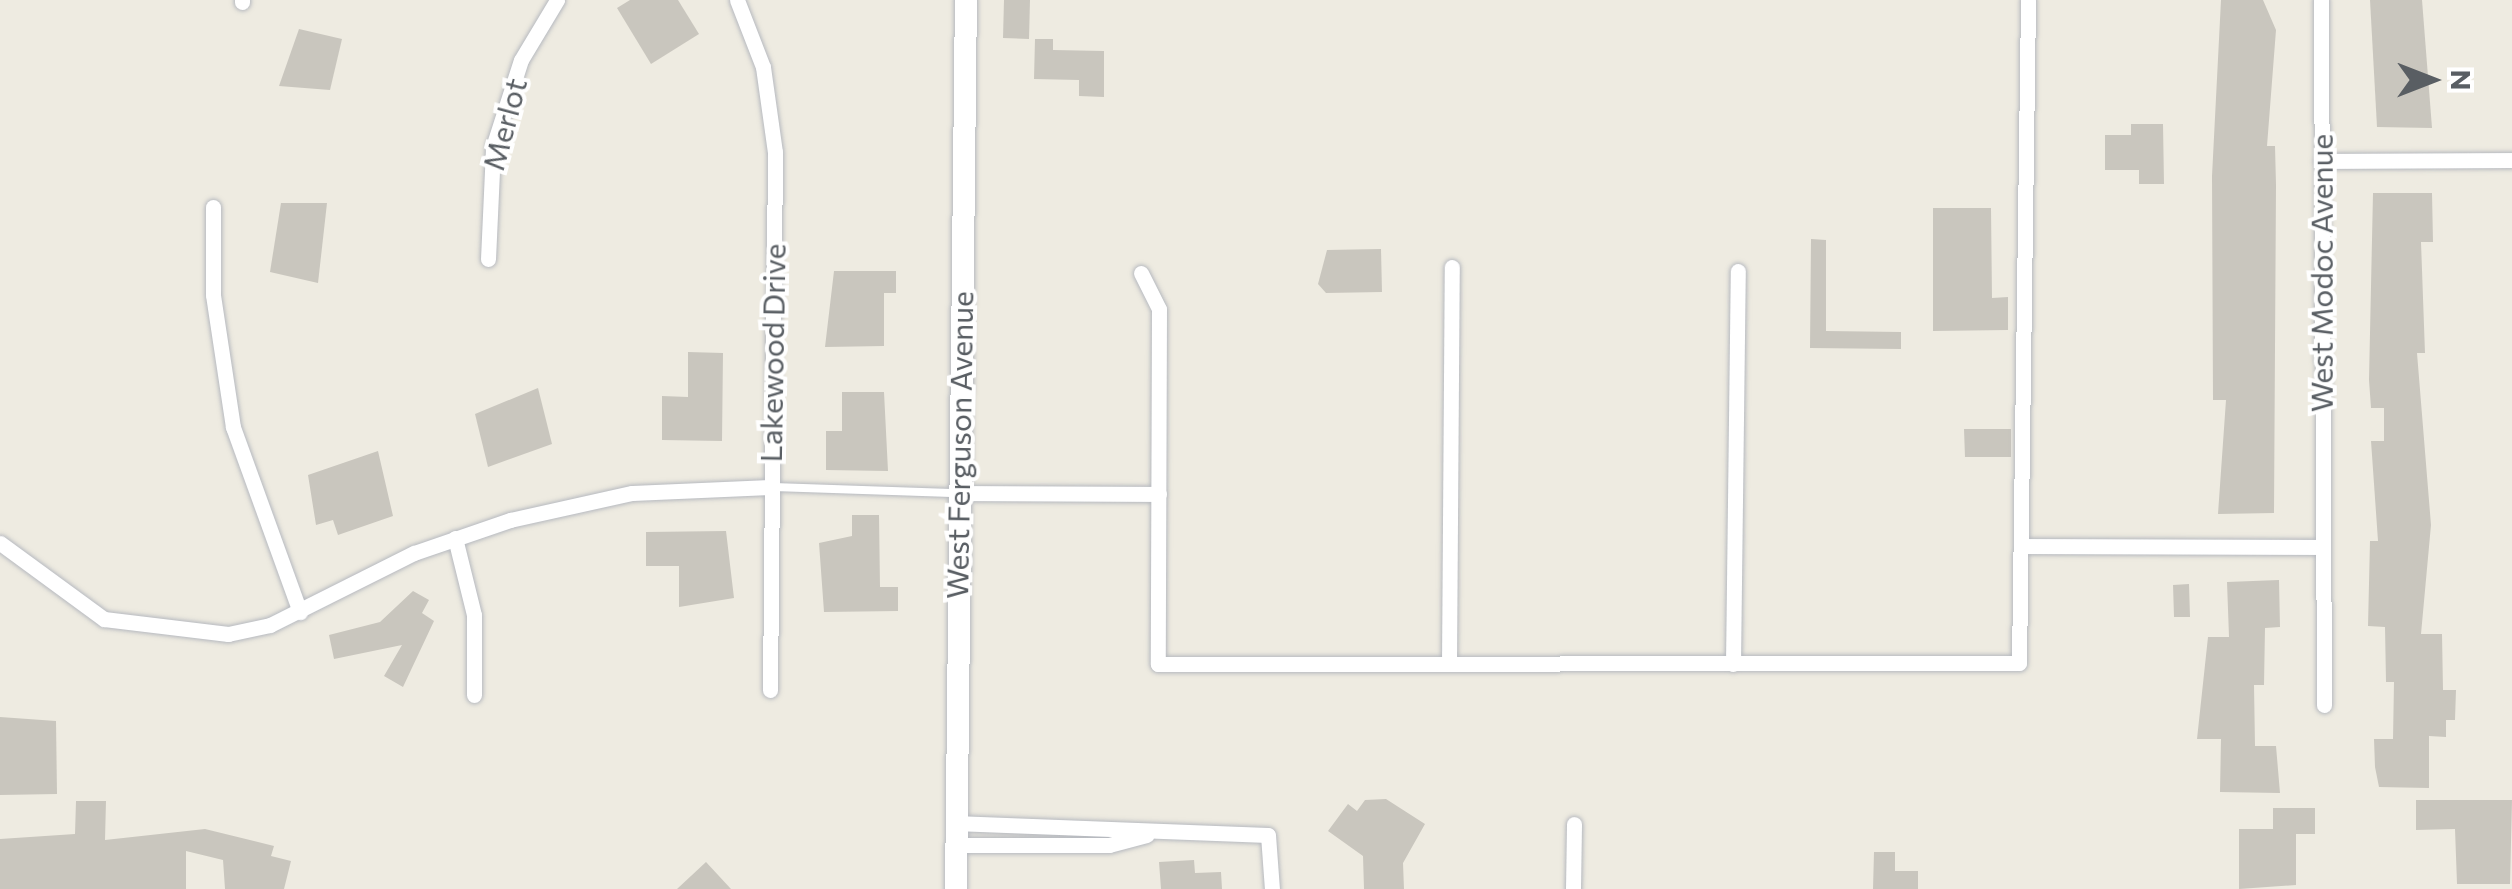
<!DOCTYPE html>
<html>
<head>
<meta charset="utf-8">
<style>
	body { margin:0 }
	#map { position:relative; width:2512px; height:889px; overflow:hidden; background:#eeebe1; font-family:Commissioner,sans-serif }
	div>[style] { position:absolute }
	.building>* { inset:0; background:#c9c6be }
	.roads { filter:drop-shadow(0 0 2px #b6b9bf) drop-shadow(0 0 2px #b6b9bf) }
	.lane>* { height:8px; margin:-4px; padding:0 4px; transform-origin:4px; border-radius:4px; background:#fff }
	.street>* { height:15px; margin:-7.5px; padding:0 7.5px; transform-origin:7.5px; border-radius:7.5px; background:#fff }
	.secondary>* { height:22px; margin:-11px; padding:0 11px; transform-origin:11px; border-radius:11px; background:#fff }
	span { translate:-50% -50%; white-space:nowrap; text-align:center; line-height:1.15; -webkit-text-stroke:8px #fff; paint-order:stroke }
	.street-label { font-size:30px; color:#595e63 }
	.north { position:absolute; left:2382px; top:30px; width:100px; height:100px; -webkit-text-stroke:8px #fff; paint-order:stroke; rotate:90deg; font-size:28px; font-weight:700; line-height:40px; text-align:center; color:#595e63 }
	.north::after { content:''; display:block; margin:auto; width:35px; height:45px; background:#595e63; clip-path:polygon(50% 0,100% 100%,50% 72%,0 100%) }
</style>
</head>
<body>
<div id="map">
	<div class="building">
		<div style="clip-path:polygon(630px 0,678px 0,699px 34px,651px 64px,617px 8px)"></div>
		<div style="clip-path:polygon(1004px 0,1030px 0,1029px 39px,1003px 38px)"></div>
		<div style="clip-path:polygon(2221px 0,2263px 0,2276px 30px,2267px 146px,2275px 146px,2276px 185px,2274px 513px,2218px 514px,2226px 400px,2213px 400px,2212px 176px)"></div>
		<div style="clip-path:polygon(2370px 0,2422px 0,2432px 128px,2377px 127px)"></div>
		<div style="clip-path:polygon(299px 29px,342px 39px,330px 90px,279px 86px)"></div>
		<div style="clip-path:polygon(1035px 39px,1053px 39px,1053px 50px,1104px 51px,1104px 97px,1079px 96px,1079px 80px,1034px 79px)"></div>
		<div style="clip-path:polygon(2131px 124px,2163px 124px,2164px 184px,2139px 184px,2139px 170px,2105px 170px,2105px 135px,2131px 135px)"></div>
		<div style="clip-path:polygon(2373px 193px,2432px 193px,2433px 242px,2421px 242px,2425px 353px,2417px 353px,2431px 525px,2421px 634px,2442px 634px,2443px 690px,2456px 690px,2455px 720px,2446px 720px,2446px 737px,2429px 736px,2429px 788px,2379px 787px,2375px 767px,2374px 739px,2393px 739px,2394px 682px,2386px 682px,2385px 627px,2368px 626px,2370px 541px,2378px 541px,2371px 441px,2384px 441px,2384px 408px,2371px 408px,2369px 380px)"></div>
		<div style="clip-path:polygon(281px 203px,327px 203px,318px 283px,270px 272px)"></div>
		<div style="clip-path:polygon(1933px 208px,1991px 208px,1992px 298px,2008px 297px,2008px 330px,1933px 331px)"></div>
		<div style="clip-path:polygon(1811px 239px,1826px 240px,1826px 331px,1901px 332px,1901px 349px,1810px 348px)"></div>
		<div style="clip-path:polygon(1381px 249px,1382px 292px,1326px 293px,1318px 284px,1327px 250px)"></div>
		<div style="clip-path:polygon(834px 271px,896px 271px,896px 293px,884px 293px,884px 346px,825px 347px)"></div>
		<div style="clip-path:polygon(688px 352px,723px 353px,722px 441px,662px 440px,662px 396px,688px 397px)"></div>
		<div style="clip-path:polygon(538px 388px,552px 444px,488px 467px,475px 414px)"></div>
		<div style="clip-path:polygon(842px 392px,884px 392px,888px 471px,826px 470px,826px 431px,842px 431px)"></div>
		<div style="clip-path:polygon(1964px 429px,2011px 429px,2011px 457px,1965px 457px)"></div>
		<div style="clip-path:polygon(378px 451px,393px 516px,338px 535px,333px 520px,316px 525px,308px 475px)"></div>
		<div style="clip-path:polygon(852px 515px,879px 515px,880px 587px,898px 587px,898px 611px,824px 612px,819px 543px,852px 536px)"></div>
		<div style="clip-path:polygon(726px 531px,734px 598px,679px 607px,679px 566px,646px 566px,646px 532px)"></div>
		<div style="clip-path:polygon(2279px 580px,2280px 627px,2265px 628px,2264px 685px,2254px 685px,2255px 746px,2276px 746px,2280px 793px,2220px 792px,2221px 739px,2197px 739px,2208px 637px,2229px 637px,2227px 582px)"></div>
		<div style="clip-path:polygon(2189px 584px,2190px 617px,2174px 617px,2173px 585px)"></div>
		<div style="clip-path:polygon(413px 591px,429px 600px,422px 613px,434px 621px,403px 687px,384px 676px,402px 645px,334px 659px,329px 635px,380px 622px)"></div>
		<div style="clip-path:polygon(0 717px,56px 721px,57px 794px,0 795px)"></div>
		<div style="clip-path:polygon(1386px 799px,1425px 824px,1403px 863px,1404px 889px,1364px 889px,1363px 856px,1328px 831px,1348px 804px,1357px 811px,1365px 800px)"></div>
		<div style="clip-path:polygon(2416px 800px,2512px 800px,2510px 884px,2457px 884px,2455px 829px,2416px 830px)"></div>
		<div style="clip-path:polygon(76px 801px,106px 801px,105px 840px,205px 829px,274px 846px,271px 856px,291px 861px,284px 889px,225px 889px,223px 860px,186px 851px,186px 889px,0 889px,0 839px,75px 834px)"></div>
		<div style="clip-path:polygon(2273px 808px,2315px 808px,2315px 834px,2296px 834px,2296px 885px,2239px 889px,2239px 829px,2273px 829px)"></div>
		<div style="clip-path:polygon(1874px 852px,1895px 852px,1895px 871px,1918px 871px,1918px 889px,1873px 889px)"></div>
		<div style="clip-path:polygon(1194px 860px,1195px 873px,1221px 872px,1222px 889px,1161px 889px,1159px 862px)"></div>
		<div style="clip-path:polygon(706px 862px,731px 889px,677px 889px)"></div>
	</div>
	<div class="roads">
		<div class="lane">
			<div style="left:770px;top:487px;width:185px;rotate:1.9deg"></div>
		</div>
		<div class="street">
			<div style="left:242px;top:0;width:2px;rotate:90deg"></div>
			<div style="left:737px;top:0;width:72px;rotate:68.8deg"></div>
			<div style="left:763px;top:67px;width:86px;rotate:82deg"></div>
			<div style="left:775px;top:152px;width:538px;rotate:90.53deg"></div>
			<div style="left:2321px;top:0;width:705px;rotate:89.76deg"></div>
			<div style="left:2321px;top:161px;width:191px;rotate:-0.3deg"></div>
			<div style="left:213px;top:207px;width:88px;rotate:90deg"></div>
			<div style="left:213px;top:295px;width:134px;rotate:81.4deg"></div>
			<div style="left:233px;top:427px;width:197px;rotate:70.1deg"></div>
			<div style="left:488px;top:259px;width:112px;rotate:-87.4deg"></div>
			<div style="left:493px;top:147px;width:91px;rotate:-72.2deg"></div>
			<div style="left:521px;top:60px;width:70px;rotate:-59deg"></div>
			<div style="left:1141px;top:273px;width:40px;rotate:63.4deg"></div>
			<div style="left:1159px;top:309px;width:355px;rotate:90.2deg"></div>
			<div style="left:1158px;top:664px;width:861px;rotate:-0.07deg"></div>
			<div style="left:2019px;top:663px;width:663px;rotate:-89.22deg"></div>
			<div style="left:959px;top:493px;width:200px;rotate:0.3deg"></div>
			<div style="left:455px;top:538px;width:79px;rotate:76.1deg"></div>
			<div style="left:474px;top:615px;width:80px;rotate:90deg"></div>
			<div style="left:0;top:543px;width:129px;rotate:36.2deg"></div>
			<div style="left:104px;top:619px;width:125px;rotate:6.9deg"></div>
			<div style="left:228px;top:634px;width:43px;rotate:-12.1deg"></div>
			<div style="left:270px;top:625px;width:161px;rotate:-26.6deg"></div>
			<div style="left:414px;top:553px;width:102px;rotate:-19deg"></div>
			<div style="left:510px;top:520px;width:125px;rotate:-12.5deg"></div>
			<div style="left:632px;top:493px;width:138px;rotate:-2.5deg"></div>
			<div style="left:2021px;top:546px;width:301px;rotate:0.2deg"></div>
			<div style="left:1449px;top:664px;width:397px;rotate:-89.6deg"></div>
			<div style="left:1733px;top:664px;width:393px;rotate:-89.3deg"></div>
			<div style="left:954px;top:823px;width:314px;rotate:2.2deg"></div>
			<div style="left:1268px;top:835px;width:54px;rotate:85.8deg"></div>
			<div style="left:955px;top:845px;width:154px"></div>
			<div style="left:1109px;top:845px;width:39px;rotate:-15deg"></div>
			<div style="left:1573px;top:889px;width:65px;rotate:-89.1deg"></div>
		</div>
		<div class="secondary">
			<div style="left:956px;top:889px;width:889px;rotate:-89.36deg"></div>
		</div>
	</div>
	<div class="street-label">
		<span style="left:504px;top:124px;rotate:-75deg">Merlot</span>
		<span style="left:2321px;top:273px;rotate:-90deg">West Modoc Avenue</span>
		<span style="left:772px;top:353px;rotate:-89deg">Lakewood Drive</span>
		<span style="left:959px;top:445px;rotate:-89deg">West Ferguson Avenue</span>
	</div>
	<div class="north">N</div>
</div>
</body>
</html>
